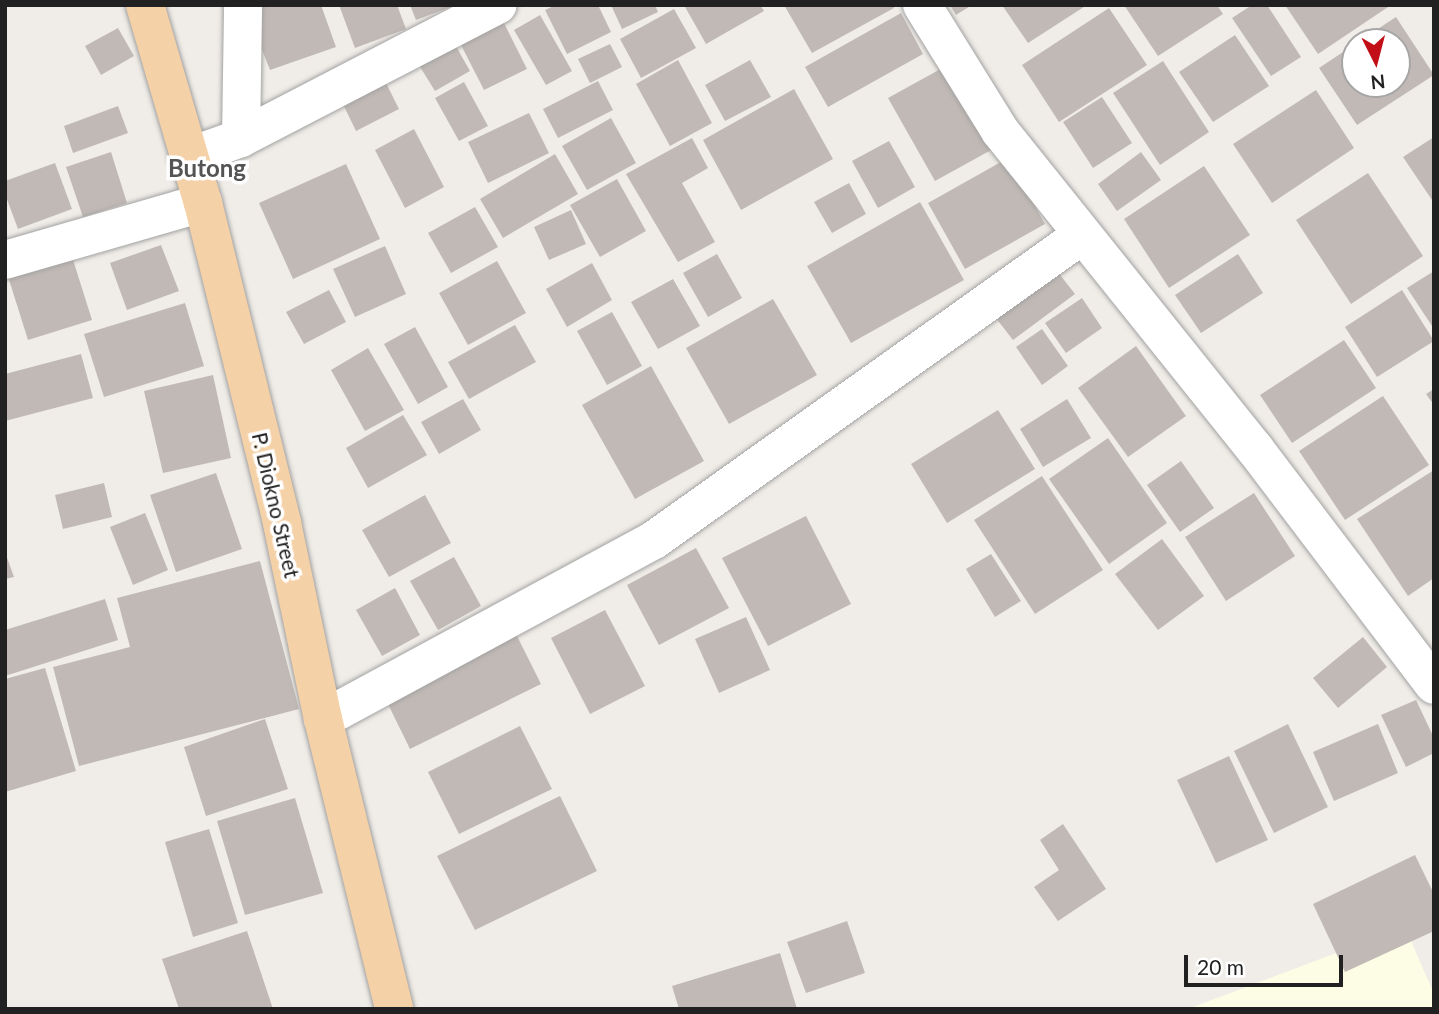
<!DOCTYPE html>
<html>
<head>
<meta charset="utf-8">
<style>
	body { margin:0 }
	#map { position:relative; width:1439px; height:1014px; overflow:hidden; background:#f0ede8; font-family:Lato,sans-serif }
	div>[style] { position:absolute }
	.education>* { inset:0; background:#fdfce5 }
	.building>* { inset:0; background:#c1b9b5 }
	.roads { filter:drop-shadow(0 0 2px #a2a2a2) drop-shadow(0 0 2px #a2a2a2) }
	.minor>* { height:38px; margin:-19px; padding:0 19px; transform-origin:19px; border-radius:19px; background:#fff }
	.major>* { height:38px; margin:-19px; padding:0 19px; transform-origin:19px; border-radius:19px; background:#f5d1a8 }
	span { translate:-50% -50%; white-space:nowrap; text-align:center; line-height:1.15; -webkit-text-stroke:7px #fff; paint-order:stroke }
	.street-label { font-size:21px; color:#212121 }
	.quarter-label { font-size:24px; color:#545454; font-weight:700 }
	.frame { position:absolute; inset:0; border:7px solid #212121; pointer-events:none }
	.north { position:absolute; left:1341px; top:28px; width:70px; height:70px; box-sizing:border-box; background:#fff; border:2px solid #a6a6a6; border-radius:50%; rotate:174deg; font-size:19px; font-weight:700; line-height:28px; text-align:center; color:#212121 }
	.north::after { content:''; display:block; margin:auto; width:24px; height:32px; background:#c20f17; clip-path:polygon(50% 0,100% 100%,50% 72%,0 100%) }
	.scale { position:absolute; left:1184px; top:955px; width:159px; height:32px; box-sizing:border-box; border:4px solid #212121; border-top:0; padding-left:9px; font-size:21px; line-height:24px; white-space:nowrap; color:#212121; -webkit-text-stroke:5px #fff; paint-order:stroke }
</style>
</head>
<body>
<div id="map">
	<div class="education">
		<div style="clip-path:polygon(1405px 927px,1434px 994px,1434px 1009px,1188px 1009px)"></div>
	</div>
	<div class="building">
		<div style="clip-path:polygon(264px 5px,321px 5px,336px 47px,270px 70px,247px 12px)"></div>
		<div style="clip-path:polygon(339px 5px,397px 5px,406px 29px,355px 48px)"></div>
		<div style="clip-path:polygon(410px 5px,456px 5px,416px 20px)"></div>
		<div style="clip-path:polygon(556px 5px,598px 5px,611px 32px,567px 54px,545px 10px)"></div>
		<div style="clip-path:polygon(611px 5px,655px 5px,658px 12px,622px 29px)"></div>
		<div style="clip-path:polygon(684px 5px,760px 5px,764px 11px,706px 44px)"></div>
		<div style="clip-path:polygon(784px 5px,893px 5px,894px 8px,812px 53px)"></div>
		<div style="clip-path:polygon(950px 5px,972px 5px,956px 15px)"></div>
		<div style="clip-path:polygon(1002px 5px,1087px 5px,1028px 43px)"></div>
		<div style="clip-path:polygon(1124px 5px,1217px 5px,1223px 14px,1158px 56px)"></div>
		<div style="clip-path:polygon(1252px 5px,1267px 5px,1301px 57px,1271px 76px,1232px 18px)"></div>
		<div style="clip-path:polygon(1285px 5px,1391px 5px,1318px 54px)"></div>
		<div style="clip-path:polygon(1109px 8px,1147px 65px,1059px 122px,1022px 65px)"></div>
		<div style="clip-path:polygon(674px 9px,696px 48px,641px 78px,620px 39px)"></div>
		<div style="clip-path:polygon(901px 13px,923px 54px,828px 107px,805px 67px)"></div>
		<div style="clip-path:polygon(540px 15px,572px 71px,546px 85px,514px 30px)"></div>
		<div style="clip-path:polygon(1396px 17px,1434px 75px,1357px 125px,1319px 68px,1355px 44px,1355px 84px,1397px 84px,1397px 42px,1358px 42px)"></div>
		<div style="clip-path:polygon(502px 19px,527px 69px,484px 90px,459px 41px)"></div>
		<div style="clip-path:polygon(118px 28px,134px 56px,101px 75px,85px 46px)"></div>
		<div style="clip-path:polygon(1235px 35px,1269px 86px,1213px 122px,1179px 72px)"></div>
		<div style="clip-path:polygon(453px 41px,470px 71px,435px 91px,417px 62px)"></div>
		<div style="clip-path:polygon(610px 44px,622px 67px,590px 83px,578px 59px)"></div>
		<div style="clip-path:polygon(678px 60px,712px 123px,670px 146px,636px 84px)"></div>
		<div style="clip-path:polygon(750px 60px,771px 97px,725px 121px,705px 85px)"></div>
		<div style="clip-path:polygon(1163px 61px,1209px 132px,1160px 165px,1113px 93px)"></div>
		<div style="clip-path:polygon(946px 66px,993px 149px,935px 181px,888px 98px)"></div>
		<div style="clip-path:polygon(381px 73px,399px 109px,356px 131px,338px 94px)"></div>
		<div style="clip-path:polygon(598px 81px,613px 110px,558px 138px,543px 109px)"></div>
		<div style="clip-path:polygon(464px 82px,488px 126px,459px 141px,435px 98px)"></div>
		<div style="clip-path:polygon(794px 89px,833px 159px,741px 210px,703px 140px)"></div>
		<div style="clip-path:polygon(1316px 90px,1354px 148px,1272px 203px,1233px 144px)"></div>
		<div style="clip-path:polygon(1102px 97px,1132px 143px,1093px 168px,1063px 122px)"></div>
		<div style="clip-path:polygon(118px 106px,128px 133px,73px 153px,64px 126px)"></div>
		<div style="clip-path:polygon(529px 113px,549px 153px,488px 183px,468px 142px)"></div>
		<div style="clip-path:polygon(611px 118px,636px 163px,587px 190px,562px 146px)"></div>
		<div style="clip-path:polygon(414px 129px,444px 187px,405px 208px,375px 150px)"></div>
		<div style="clip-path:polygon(1434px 137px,1434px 203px,1403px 157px)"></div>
		<div style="clip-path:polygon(692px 138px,708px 168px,682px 183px,715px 242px,678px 262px,626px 174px)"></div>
		<div style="clip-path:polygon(889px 141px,915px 187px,878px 208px,852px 161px)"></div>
		<div style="clip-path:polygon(111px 152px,127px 203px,83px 217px,66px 167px)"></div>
		<div style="clip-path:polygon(1141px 152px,1161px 180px,1117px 211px,1098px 184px)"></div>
		<div style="clip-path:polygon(555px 154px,578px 194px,503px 238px,480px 199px)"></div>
		<div style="clip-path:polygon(1008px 158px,1045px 224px,965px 269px,928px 203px)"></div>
		<div style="clip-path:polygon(55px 163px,72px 209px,18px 229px,5px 194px,5px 181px)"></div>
		<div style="clip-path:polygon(346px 164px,380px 239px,293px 279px,259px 203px)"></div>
		<div style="clip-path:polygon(1204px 166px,1250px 235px,1169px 288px,1124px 219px)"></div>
		<div style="clip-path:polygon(1368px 173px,1423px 256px,1351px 304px,1296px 220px)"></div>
		<div style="clip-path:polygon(617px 179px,646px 231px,600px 257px,570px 205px)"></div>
		<div style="clip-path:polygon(849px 183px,866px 214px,832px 233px,814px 202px)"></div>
		<div style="clip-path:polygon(920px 202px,964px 280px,851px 343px,807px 266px)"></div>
		<div style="clip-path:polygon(475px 207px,498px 247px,451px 273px,428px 233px)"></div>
		<div style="clip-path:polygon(571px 210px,586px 244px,549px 260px,534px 227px)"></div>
		<div style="clip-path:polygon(161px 245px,179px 291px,127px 310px,110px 263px)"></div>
		<div style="clip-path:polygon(385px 246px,406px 294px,355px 317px,333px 269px)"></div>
		<div style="clip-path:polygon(69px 247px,92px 320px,28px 340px,5px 267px)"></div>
		<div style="clip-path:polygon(717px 254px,742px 298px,708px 317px,683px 273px)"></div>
		<div style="clip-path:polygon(1238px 254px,1263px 293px,1201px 333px,1175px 295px)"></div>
		<div style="clip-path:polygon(497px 261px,526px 313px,468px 345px,439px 293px)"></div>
		<div style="clip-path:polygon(1050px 262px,1075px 294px,1013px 340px,988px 308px)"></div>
		<div style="clip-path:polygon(592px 263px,612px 300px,567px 327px,546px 289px)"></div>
		<div style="clip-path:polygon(1434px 271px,1434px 329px,1407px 288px)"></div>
		<div style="clip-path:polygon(673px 279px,700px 326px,658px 349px,631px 302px)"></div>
		<div style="clip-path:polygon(329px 290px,346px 322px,304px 344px,286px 312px)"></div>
		<div style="clip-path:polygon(1402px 290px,1434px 341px,1377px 377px,1345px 327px)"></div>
		<div style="clip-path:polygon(1082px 298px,1102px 328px,1066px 353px,1045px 323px)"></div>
		<div style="clip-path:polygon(773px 299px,817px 375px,729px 424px,686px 348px)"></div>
		<div style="clip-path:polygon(185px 303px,204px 366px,104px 397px,84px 334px)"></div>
		<div style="clip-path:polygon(612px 312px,642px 366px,607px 385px,577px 331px)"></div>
		<div style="clip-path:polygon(515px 325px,536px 362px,469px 399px,448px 362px)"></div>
		<div style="clip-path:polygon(415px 327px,448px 387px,418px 404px,384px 344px)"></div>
		<div style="clip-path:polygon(1042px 329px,1068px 366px,1042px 385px,1016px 347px)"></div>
		<div style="clip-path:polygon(1344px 340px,1376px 388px,1292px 443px,1260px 395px)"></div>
		<div style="clip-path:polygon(1136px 346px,1186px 416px,1128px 457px,1078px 388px)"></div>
		<div style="clip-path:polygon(368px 348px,404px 410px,365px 431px,331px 370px)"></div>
		<div style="clip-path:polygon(81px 354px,93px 398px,5px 421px,5px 374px)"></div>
		<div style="clip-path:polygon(651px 366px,704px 461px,635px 499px,582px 405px)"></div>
		<div style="clip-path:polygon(213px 375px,231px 458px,163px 473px,144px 391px)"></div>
		<div style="clip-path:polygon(1434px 389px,1434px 405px,1426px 394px)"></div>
		<div style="clip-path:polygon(1383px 396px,1429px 465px,1345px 520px,1299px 451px)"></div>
		<div style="clip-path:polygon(463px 399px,481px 430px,439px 454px,421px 422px)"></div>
		<div style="clip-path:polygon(1067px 399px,1091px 438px,1043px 467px,1020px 429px)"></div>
		<div style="clip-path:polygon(998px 410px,1035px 469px,947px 523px,911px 464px)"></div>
		<div style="clip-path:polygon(403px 415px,427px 455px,368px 488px,346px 448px)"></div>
		<div style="clip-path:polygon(1108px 438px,1167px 523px,1109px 564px,1049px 479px)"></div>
		<div style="clip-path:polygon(1181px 461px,1214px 508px,1180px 532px,1147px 485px)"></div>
		<div style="clip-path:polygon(1434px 470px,1434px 578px,1408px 596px,1357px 519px)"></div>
		<div style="clip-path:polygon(216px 473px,242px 549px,176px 572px,150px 495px)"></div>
		<div style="clip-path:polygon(1042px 476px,1103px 570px,1035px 614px,974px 520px)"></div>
		<div style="clip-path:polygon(104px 483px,112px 517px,63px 529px,55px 495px)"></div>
		<div style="clip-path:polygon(1254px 493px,1295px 556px,1226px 601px,1185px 537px)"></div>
		<div style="clip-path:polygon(425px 495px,451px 543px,389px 577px,362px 530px)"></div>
		<div style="clip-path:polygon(145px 513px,168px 570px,133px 585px,110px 527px)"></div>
		<div style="clip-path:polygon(806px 516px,851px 604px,768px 646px,722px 558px)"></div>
		<div style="clip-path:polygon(1162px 539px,1204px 596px,1158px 630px,1115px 574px)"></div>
		<div style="clip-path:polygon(696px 548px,729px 608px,659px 645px,627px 585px)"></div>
		<div style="clip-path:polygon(5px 552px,14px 577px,5px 579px)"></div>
		<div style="clip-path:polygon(991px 554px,1021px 601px,995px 617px,966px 569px)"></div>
		<div style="clip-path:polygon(454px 557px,481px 606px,438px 630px,410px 581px)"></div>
		<div style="clip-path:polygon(260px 561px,299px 709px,79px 766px,53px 667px,130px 647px,117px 598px)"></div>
		<div style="clip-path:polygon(395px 588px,420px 635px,382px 656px,356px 610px)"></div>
		<div style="clip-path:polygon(105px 599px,118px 640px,5px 676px,5px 630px)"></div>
		<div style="clip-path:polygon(605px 610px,645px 686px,590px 714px,551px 638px)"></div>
		<div style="clip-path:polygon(746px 617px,770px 670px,719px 693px,695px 639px)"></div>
		<div style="clip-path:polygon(515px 632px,541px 684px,410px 749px,384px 696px)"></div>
		<div style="clip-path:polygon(1363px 637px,1387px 667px,1338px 708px,1313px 678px)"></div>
		<div style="clip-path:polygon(45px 668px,76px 771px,5px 792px,5px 679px)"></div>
		<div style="clip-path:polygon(1416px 700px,1434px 738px,1434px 753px,1406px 767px,1381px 715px)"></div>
		<div style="clip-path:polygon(265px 719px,288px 789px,206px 816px,184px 747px)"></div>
		<div style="clip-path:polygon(1288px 724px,1328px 807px,1274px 833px,1234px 751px)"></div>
		<div style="clip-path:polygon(1378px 724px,1398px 773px,1334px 801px,1313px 752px)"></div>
		<div style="clip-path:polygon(520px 726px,552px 789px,459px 834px,428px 772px)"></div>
		<div style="clip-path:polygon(1229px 756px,1268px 840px,1216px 863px,1177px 780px)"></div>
		<div style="clip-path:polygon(560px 796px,597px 871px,475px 930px,437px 856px)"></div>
		<div style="clip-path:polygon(295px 798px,323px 893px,245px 915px,217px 821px)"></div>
		<div style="clip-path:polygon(1063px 824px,1106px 889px,1058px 921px,1034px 887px,1059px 870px,1040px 840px)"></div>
		<div style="clip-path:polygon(209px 829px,238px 923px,193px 937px,165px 842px)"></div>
		<div style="clip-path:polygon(1415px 855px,1434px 894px,1434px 931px,1345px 972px,1313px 904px)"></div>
		<div style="clip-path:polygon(847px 921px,865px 973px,806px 993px,787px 942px)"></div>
		<div style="clip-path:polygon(247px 931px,273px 1009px,179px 1009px,162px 959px)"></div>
		<div style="clip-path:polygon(780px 953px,797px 1009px,679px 1009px,672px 986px)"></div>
	</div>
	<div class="roads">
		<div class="minor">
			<div style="left:922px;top:5px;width:148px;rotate:58.2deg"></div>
			<div style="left:1000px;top:131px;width:408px;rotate:51.3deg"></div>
			<div style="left:1255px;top:449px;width:296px;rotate:52.8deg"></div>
			<div style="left:241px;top:138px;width:289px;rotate:-27.4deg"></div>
			<div style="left:188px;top:157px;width:56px;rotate:-19.7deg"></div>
			<div style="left:241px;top:138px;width:133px;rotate:-89.1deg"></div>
			<div style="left:5px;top:260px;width:206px;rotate:-16.1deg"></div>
			<div style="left:323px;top:719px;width:376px;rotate:-28.4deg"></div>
			<div style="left:654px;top:540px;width:526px;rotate:-35.47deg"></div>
		</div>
		<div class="major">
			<div style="left:145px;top:5px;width:206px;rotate:73.7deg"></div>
			<div style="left:203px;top:203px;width:330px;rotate:76.1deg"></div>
			<div style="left:282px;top:523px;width:200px;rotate:78.2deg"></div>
			<div style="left:323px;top:719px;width:299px;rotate:76.2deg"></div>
		</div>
	</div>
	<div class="street-label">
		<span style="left:276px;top:505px;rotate:77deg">P. Diokno Street</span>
	</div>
	<div class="quarter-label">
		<span style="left:207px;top:168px">Butong</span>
	</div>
	<div class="frame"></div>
	<div class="north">N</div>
	<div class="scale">20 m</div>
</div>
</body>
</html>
